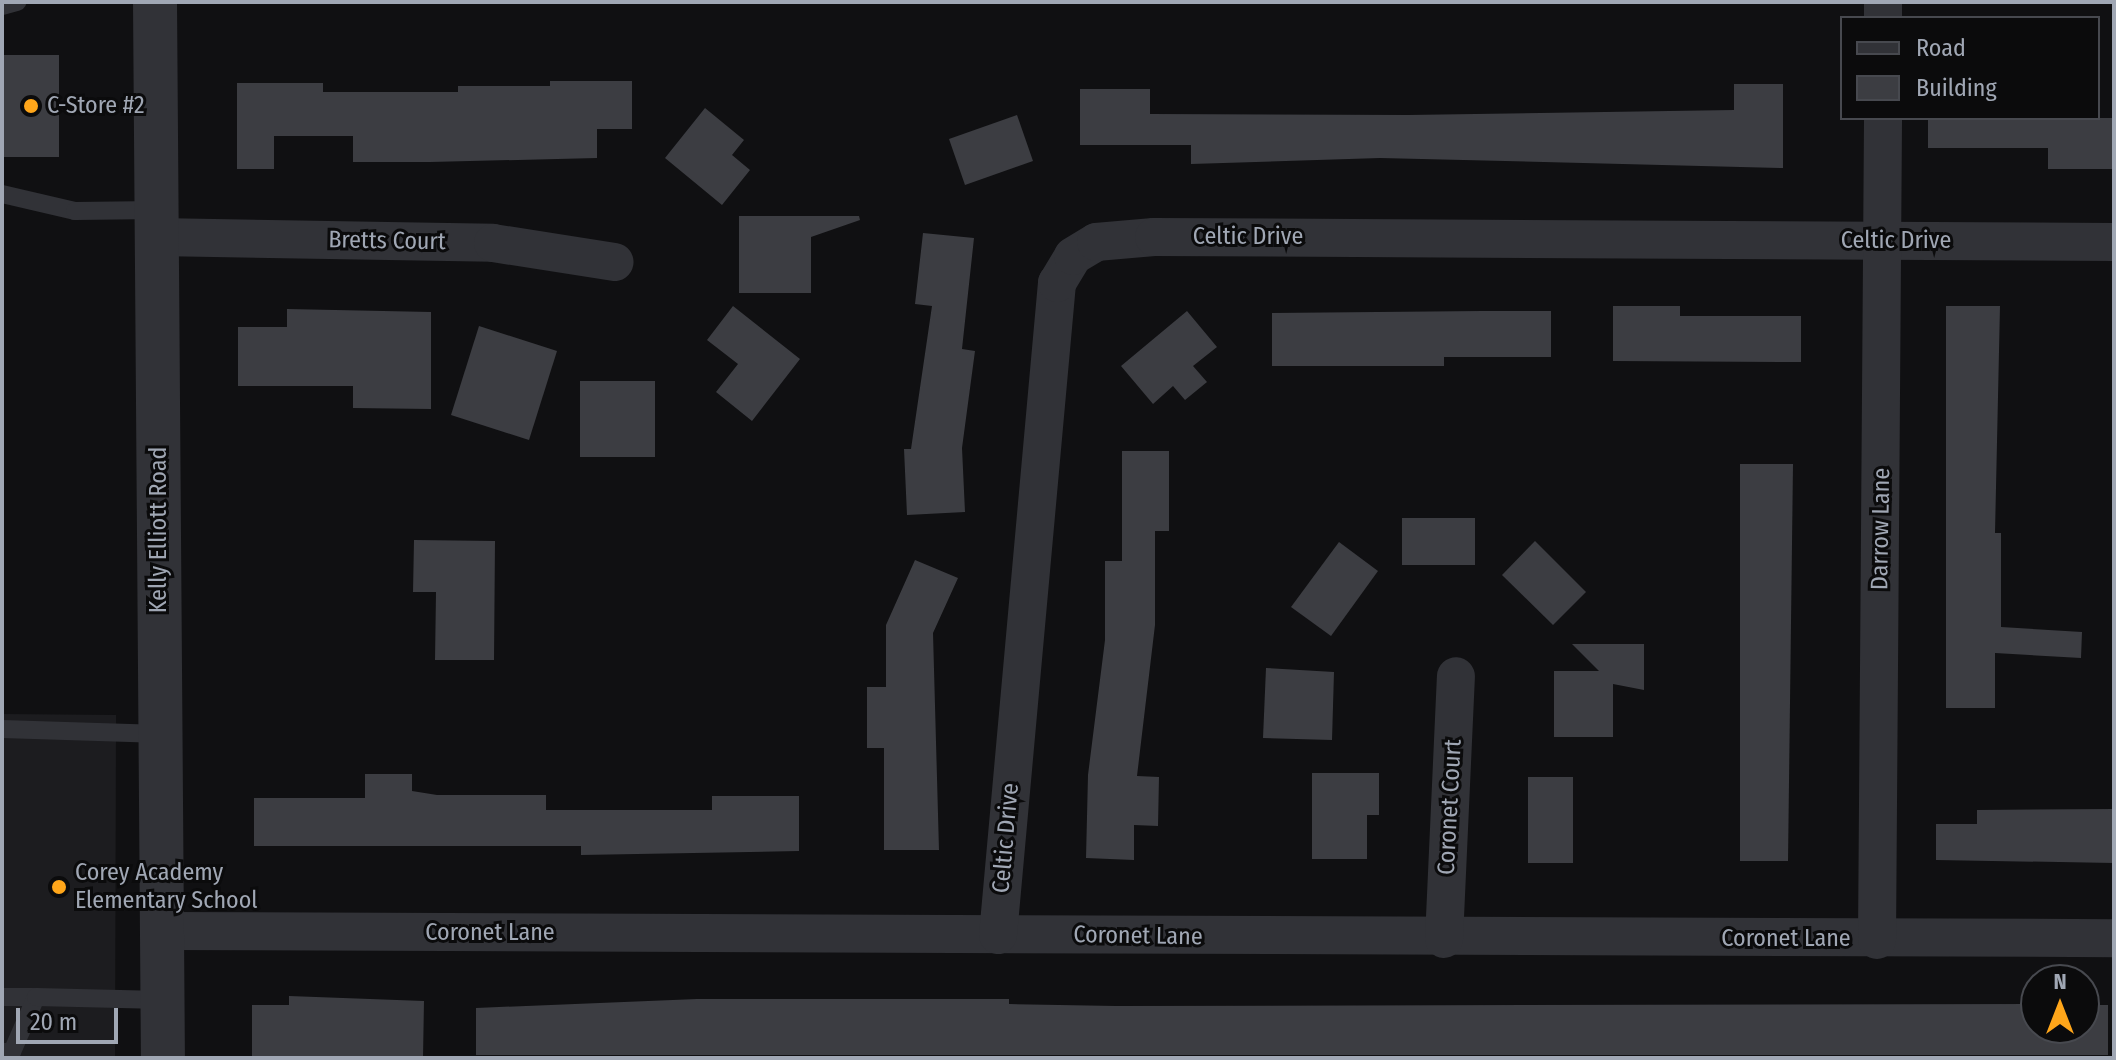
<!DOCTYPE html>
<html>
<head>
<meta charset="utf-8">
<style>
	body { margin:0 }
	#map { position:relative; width:2116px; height:1060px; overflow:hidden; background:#101012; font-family:"Fira Sans Condensed",sans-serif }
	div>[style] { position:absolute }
	.built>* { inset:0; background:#1c1c1f }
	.building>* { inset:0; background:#3c3d42 }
	.service>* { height:18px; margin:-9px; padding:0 9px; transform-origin:9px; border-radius:9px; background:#313237 }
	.minor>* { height:38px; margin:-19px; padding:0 19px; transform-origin:19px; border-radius:19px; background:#313237 }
	.tertiary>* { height:44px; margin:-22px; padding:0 22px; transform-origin:22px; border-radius:22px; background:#313237 }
	.dots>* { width:22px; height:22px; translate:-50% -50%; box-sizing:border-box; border:4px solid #0b0b0c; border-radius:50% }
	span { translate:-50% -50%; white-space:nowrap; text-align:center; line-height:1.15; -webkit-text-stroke:6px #0b0b0c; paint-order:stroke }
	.poi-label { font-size:24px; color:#a0a7b4 }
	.left { translate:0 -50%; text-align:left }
	.street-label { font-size:24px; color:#a0a7b4 }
	.frame { position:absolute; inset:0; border:4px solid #a0a7b4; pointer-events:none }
	.legend { position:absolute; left:1840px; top:16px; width:260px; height:104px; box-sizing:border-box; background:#0b0b0c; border:2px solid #47494f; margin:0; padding:10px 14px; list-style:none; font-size:24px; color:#a0a7b4 }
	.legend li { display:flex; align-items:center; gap:16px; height:40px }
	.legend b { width:40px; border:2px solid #47494f }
	.north { position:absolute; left:2020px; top:964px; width:80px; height:80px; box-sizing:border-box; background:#0b0b0c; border:2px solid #47494f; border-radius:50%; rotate:0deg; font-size:22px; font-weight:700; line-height:32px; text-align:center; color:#a0a7b4 }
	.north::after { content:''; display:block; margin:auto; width:28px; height:36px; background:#ffa61a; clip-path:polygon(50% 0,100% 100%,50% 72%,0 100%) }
	.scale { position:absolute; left:16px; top:1008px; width:102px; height:36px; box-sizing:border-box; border:4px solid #a0a7b4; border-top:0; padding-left:10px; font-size:24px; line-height:28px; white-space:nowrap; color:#a0a7b4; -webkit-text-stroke:6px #0b0b0c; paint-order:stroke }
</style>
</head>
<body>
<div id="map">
	<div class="built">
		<div style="clip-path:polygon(2px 714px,116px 715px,115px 1058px,2px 1058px)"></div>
	</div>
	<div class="building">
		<div style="clip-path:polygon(2px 55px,59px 55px,59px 157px,2px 157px)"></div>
		<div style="clip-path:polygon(550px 81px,632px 81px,632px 129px,597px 129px,597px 158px,430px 162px,353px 162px,353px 136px,274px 136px,274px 169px,237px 169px,237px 83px,323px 83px,323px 92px,458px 92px,458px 86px,550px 86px)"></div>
		<div style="clip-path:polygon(1734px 84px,1783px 84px,1783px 168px,1380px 158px,1191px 164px,1191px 145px,1080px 145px,1080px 89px,1150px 89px,1150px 114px,1408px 115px,1734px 110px)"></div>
		<div style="clip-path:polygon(705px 108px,744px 140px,732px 155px,750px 170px,722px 205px,665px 158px)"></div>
		<div style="clip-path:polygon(1017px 115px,1033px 161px,965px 185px,949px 139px)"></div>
		<div style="clip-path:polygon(1928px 118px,2114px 118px,2114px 169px,2048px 169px,2048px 148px,1928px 148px)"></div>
		<div style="clip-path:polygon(739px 216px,859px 216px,860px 220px,811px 237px,811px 293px,739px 293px)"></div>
		<div style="clip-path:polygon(923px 233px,974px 238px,962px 349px,975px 351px,962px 448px,965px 512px,907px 515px,904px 449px,911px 449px,932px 306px,915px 304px)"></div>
		<div style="clip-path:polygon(733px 306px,800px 359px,752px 421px,716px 392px,738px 364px,707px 340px)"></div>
		<div style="clip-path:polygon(1613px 306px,1680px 306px,1680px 316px,1801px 316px,1801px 362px,1613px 361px)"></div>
		<div style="clip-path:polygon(1946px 306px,2000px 306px,1995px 533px,2001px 533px,2001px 627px,2082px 632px,2081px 658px,1995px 653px,1995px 708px,1946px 708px)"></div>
		<div style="clip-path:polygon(287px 309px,431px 312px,431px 409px,353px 408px,353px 386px,238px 386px,238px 327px,287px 327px)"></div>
		<div style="clip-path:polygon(1187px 311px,1217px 347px,1193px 366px,1207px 382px,1185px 400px,1173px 386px,1153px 404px,1121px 366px)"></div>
		<div style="clip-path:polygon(1482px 311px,1551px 311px,1551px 357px,1444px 357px,1444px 366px,1272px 366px,1272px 313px)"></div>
		<div style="clip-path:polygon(479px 326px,557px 351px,529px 440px,451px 415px)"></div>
		<div style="clip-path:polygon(580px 381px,655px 381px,655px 457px,580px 457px)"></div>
		<div style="clip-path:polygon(1122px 451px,1169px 451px,1169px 531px,1155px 531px,1155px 625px,1137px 776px,1159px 777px,1158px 826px,1134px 825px,1134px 860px,1086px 858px,1088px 775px,1105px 640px,1105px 561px,1122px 561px)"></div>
		<div style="clip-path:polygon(1740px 464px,1793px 464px,1788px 861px,1740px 861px)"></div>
		<div style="clip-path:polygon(1402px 518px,1475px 518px,1475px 565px,1402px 565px)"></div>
		<div style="clip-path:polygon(414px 540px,495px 541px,494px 660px,435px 660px,436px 592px,413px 592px)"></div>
		<div style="clip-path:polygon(1535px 541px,1586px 592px,1553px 625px,1502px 575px)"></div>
		<div style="clip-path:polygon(1339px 542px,1378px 571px,1331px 636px,1291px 607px)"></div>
		<div style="clip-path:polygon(915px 560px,958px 578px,933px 633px,939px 850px,884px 850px,884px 748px,867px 748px,867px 687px,886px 687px,886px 625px)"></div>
		<div style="clip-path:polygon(1572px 644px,1644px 644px,1644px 690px,1613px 684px,1613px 737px,1554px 737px,1554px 671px,1599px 671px)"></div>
		<div style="clip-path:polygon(1266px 668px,1334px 672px,1332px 740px,1263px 738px)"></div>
		<div style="clip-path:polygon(1312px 773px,1379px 773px,1379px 815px,1367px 815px,1367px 859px,1312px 859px)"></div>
		<div style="clip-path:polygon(365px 774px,412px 774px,412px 791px,437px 795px,546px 795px,546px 810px,712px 810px,712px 796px,799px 796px,799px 851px,581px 855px,581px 846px,254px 846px,254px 798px,365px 798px)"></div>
		<div style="clip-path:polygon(1528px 777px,1573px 777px,1573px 863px,1528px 863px)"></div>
		<div style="clip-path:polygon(2114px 809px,2114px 863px,1936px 860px,1936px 824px,1977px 824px,1977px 810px)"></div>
		<div style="clip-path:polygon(289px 996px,424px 1001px,423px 1058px,252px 1058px,252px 1005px,289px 1005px)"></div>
		<div style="clip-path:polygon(697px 999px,1009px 999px,1009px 1004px,1116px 1006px,2036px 1004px,2036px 1028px,2084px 1028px,2084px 1005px,2108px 1005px,2108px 1055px,476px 1055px,476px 1008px)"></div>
	</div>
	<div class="service">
		<div style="left:2px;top:6px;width:16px;rotate:-15deg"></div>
		<div style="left:2px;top:194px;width:75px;rotate:13.1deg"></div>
		<div style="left:75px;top:211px;width:82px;rotate:-0.7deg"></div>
		<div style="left:2px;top:729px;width:160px;rotate:1.8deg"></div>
		<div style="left:2px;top:997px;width:34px"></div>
		<div style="left:2px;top:1052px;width:10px"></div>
		<div style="left:12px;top:1052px;width:60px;rotate:-66.4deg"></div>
		<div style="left:36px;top:997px;width:126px;rotate:1.4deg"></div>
	</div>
	<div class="minor">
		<div style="left:1883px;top:2px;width:16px;rotate:90deg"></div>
		<div style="left:157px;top:237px;width:336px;rotate:1deg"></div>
		<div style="left:493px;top:243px;width:123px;rotate:8.9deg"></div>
		<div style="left:162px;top:931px;width:1952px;rotate:0.21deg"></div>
		<div style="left:998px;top:935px;width:655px;rotate:-84.83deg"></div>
		<div style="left:1057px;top:283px;width:31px;rotate:-59deg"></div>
		<div style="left:1073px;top:256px;width:27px;rotate:-31deg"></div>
		<div style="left:1096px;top:242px;width:58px;rotate:-4.9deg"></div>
		<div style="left:1154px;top:237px;width:960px;rotate:0.3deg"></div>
		<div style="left:1444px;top:939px;width:263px;rotate:-87.4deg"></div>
		<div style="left:1877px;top:940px;width:822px;rotate:-89.58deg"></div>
	</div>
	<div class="tertiary">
		<div style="left:155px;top:2px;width:1056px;rotate:89.57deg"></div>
	</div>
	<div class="dots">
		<div style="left:31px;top:106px;background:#ffa61a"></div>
		<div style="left:59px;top:887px;background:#ffa61a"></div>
	</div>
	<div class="poi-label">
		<span class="left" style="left:47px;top:106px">C-Store #2</span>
		<span class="left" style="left:75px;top:887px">Corey Academy<br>Elementary School</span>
	</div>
	<div class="street-label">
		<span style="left:1248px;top:237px">Celtic Drive</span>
		<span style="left:387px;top:241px;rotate:1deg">Bretts Court</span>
		<span style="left:1896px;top:241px">Celtic Drive</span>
		<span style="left:1881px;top:529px;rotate:-89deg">Darrow Lane</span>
		<span style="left:159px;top:530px;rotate:-90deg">Kelly Elliott Road</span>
		<span style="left:1450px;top:807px;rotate:-87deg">Coronet Court</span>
		<span style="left:1006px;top:838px;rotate:-85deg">Celtic Drive</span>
		<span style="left:490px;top:933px">Coronet Lane</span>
		<span style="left:1138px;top:936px;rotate:1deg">Coronet Lane</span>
		<span style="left:1786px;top:939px">Coronet Lane</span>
	</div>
	<div class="frame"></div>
	<ul class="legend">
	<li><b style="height:10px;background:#313237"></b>Road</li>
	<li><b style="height:22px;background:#3c3d42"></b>Building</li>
	</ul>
	<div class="north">N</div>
	<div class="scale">20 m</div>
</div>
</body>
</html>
